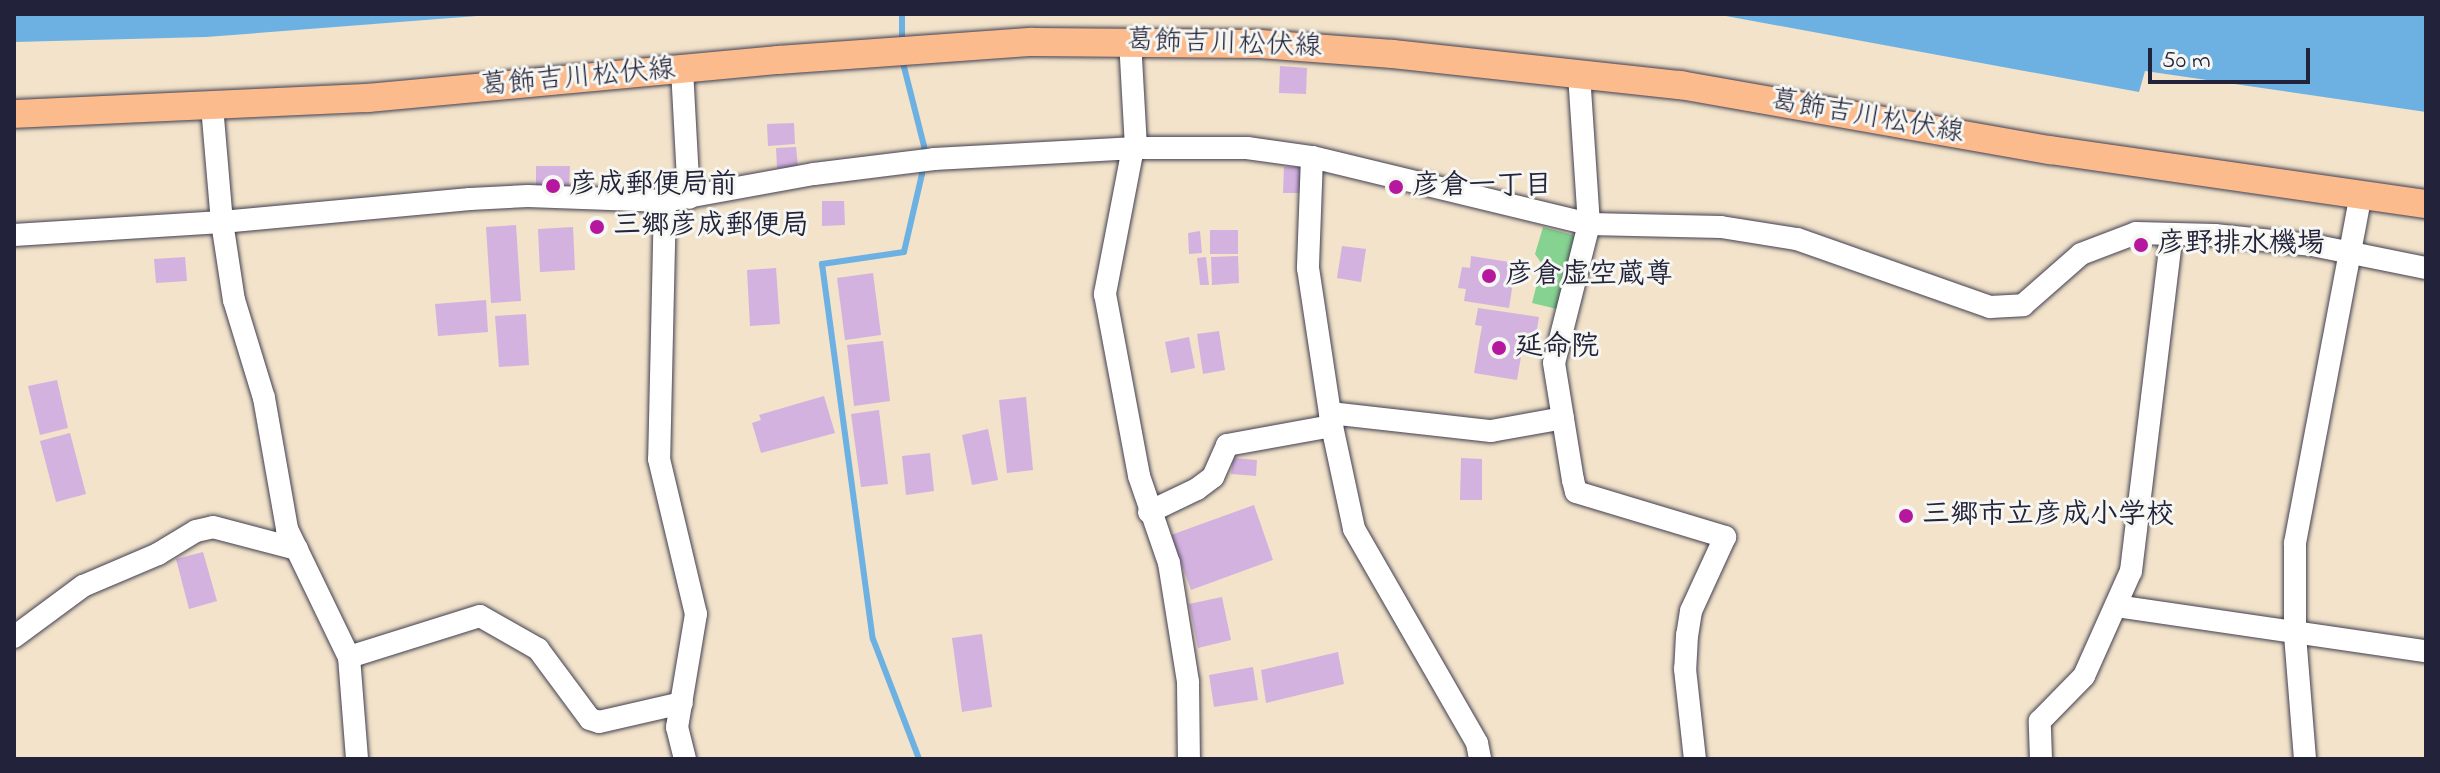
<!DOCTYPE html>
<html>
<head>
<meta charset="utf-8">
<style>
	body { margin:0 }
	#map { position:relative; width:2440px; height:773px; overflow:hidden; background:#f2e3ca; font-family:"Indie Flower","Klee One",sans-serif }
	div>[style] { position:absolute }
	.green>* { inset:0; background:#86d290 }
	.water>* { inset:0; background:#6db1e2 }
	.stream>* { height:6px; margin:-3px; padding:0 3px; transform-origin:3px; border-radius:3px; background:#6db1e2 }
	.building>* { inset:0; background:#d3b2e0 }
	.roads { filter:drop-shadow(0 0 2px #413f50) drop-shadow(0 0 2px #413f50) }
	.minor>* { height:22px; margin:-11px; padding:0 11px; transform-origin:11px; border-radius:11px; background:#fff }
	.major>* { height:28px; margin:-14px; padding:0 14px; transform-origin:14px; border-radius:14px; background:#fbbb8d }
	.dots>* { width:22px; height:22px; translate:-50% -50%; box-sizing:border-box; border:4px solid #f6f6f2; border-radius:50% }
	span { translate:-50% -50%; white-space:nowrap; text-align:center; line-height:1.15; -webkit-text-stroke:6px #f6f6f2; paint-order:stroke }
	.street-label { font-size:28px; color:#22223b }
	.poi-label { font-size:28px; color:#22223b; font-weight:700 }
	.left { translate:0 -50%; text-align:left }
	.frame { position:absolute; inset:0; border:16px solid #22223b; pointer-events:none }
	.scale { position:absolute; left:2148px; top:48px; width:162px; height:36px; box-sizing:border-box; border:4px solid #22223b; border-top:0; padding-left:10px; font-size:24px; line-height:28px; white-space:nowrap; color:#22223b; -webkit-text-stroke:6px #f6f6f2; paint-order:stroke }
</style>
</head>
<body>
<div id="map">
	<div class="green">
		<div style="clip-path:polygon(1543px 227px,1573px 235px,1576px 240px,1557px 309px,1532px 303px,1542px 264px,1535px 254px)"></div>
	</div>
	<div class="water">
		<div style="clip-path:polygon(14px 14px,503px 14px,206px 37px,14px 42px)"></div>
		<div style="clip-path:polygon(1715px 14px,2426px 14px,2426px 112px,2145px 71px,2139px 92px)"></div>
	</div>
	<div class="stream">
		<div style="left:902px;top:14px;width:29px;rotate:90deg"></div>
		<div style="left:902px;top:59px;width:90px;rotate:75.8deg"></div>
		<div style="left:924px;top:146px;width:28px;rotate:94deg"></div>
		<div style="left:922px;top:174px;width:80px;rotate:103deg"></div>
		<div style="left:904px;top:252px;width:83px;rotate:171.7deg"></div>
		<div style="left:822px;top:264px;width:378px;rotate:82.3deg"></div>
		<div style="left:873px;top:639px;width:129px;rotate:69deg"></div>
	</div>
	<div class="building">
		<div style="clip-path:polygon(1280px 66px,1307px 68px,1306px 94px,1279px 93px)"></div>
		<div style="clip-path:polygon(794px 123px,795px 144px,768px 146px,767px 124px)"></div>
		<div style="clip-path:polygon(796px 147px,798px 167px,777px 168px,776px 148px)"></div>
		<div style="clip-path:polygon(536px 166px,570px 166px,569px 186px,536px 186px)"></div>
		<div style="clip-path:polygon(1284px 167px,1302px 167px,1300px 193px,1283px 193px)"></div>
		<div style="clip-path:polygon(822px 201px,844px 201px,845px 225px,822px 226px)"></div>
		<div style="clip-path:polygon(516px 225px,521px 301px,491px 303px,486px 227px)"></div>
		<div style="clip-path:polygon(573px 227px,575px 270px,540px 272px,538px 229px)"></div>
		<div style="clip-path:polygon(1210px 230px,1238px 230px,1238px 254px,1210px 254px)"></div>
		<div style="clip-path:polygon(1200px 231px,1202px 253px,1189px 254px,1188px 233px)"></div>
		<div style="clip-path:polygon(1342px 246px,1366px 249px,1361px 282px,1337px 278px)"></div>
		<div style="clip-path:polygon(1238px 256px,1239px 283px,1212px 285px,1211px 257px)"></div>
		<div style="clip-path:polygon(1471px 256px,1516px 263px,1509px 308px,1464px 301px,1466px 289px,1458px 288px,1462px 267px,1470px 268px)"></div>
		<div style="clip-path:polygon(185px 257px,187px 281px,156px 283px,154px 259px)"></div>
		<div style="clip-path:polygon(1206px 257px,1209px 285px,1200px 285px,1197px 258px)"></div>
		<div style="clip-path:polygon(776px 268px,780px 324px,750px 326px,747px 270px)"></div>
		<div style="clip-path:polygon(873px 273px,881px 335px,845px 340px,837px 278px)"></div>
		<div style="clip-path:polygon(486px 300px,488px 332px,438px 336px,435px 304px)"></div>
		<div style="clip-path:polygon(1478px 308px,1539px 317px,1534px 347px,1523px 345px,1517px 380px,1474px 373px,1482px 326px,1475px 325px)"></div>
		<div style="clip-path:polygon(526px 314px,529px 365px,499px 367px,495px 316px)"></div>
		<div style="clip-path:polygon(1219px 331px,1225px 370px,1203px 374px,1197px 334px)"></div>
		<div style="clip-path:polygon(1189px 337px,1195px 368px,1171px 373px,1165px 342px)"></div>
		<div style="clip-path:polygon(883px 341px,890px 401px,854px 406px,847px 345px)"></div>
		<div style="clip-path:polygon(57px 380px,68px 428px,40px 435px,28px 386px)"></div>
		<div style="clip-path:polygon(824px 396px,835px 433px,761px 453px,752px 423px,761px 420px,759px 415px)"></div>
		<div style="clip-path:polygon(1026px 397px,1033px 470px,1007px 473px,999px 400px)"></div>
		<div style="clip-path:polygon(879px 410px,888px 484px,861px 487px,851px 414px)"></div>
		<div style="clip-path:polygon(988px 429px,998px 480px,972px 485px,962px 435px)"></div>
		<div style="clip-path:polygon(70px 433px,86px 494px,56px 502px,40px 441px)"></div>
		<div style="clip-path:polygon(930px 453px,934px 491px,906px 495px,902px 456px)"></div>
		<div style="clip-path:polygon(1233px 458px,1257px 460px,1256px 476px,1231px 474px)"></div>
		<div style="clip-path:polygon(1461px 458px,1482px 459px,1482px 500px,1460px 500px)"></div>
		<div style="clip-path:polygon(1254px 505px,1273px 560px,1191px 590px,1171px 535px)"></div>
		<div style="clip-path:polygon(203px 552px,217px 601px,189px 609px,176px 559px)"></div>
		<div style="clip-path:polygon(1222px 597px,1231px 640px,1198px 648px,1189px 604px)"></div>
		<div style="clip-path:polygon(982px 634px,992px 707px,962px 712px,952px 638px)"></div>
		<div style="clip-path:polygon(1338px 652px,1344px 684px,1266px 703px,1261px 670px)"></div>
		<div style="clip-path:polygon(1253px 667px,1258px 700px,1214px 707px,1209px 675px)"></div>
	</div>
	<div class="roads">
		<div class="minor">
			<div style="left:1130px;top:40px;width:108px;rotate:86.8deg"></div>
			<div style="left:682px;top:69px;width:129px;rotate:86.9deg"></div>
			<div style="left:1579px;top:74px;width:150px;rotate:86.2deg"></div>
			<div style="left:1589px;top:224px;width:143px;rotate:104.1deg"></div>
			<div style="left:1554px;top:363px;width:119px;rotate:80.8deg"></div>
			<div style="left:1573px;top:480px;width:12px;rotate:76deg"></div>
			<div style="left:1576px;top:492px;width:156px;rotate:16.8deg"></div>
			<div style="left:1725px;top:537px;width:81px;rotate:114.7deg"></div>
			<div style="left:1691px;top:611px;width:24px;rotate:99deg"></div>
			<div style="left:1687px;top:635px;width:34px;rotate:93deg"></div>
			<div style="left:1685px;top:669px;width:91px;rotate:83.7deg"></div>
			<div style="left:212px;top:106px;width:116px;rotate:85.1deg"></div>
			<div style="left:222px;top:222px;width:79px;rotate:81.3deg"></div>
			<div style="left:234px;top:300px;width:102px;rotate:73deg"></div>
			<div style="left:264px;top:398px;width:133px;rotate:80deg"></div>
			<div style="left:287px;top:529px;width:142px;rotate:64.2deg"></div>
			<div style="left:349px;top:657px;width:102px;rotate:85.5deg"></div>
			<div style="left:1133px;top:148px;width:149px;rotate:100.9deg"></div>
			<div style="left:1105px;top:294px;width:185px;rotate:79.4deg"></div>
			<div style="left:1139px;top:476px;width:92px;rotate:71deg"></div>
			<div style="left:1169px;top:563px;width:121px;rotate:80.9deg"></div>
			<div style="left:1188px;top:682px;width:77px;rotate:89.3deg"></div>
			<div style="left:1312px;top:157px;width:111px;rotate:92.1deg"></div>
			<div style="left:1308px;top:268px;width:160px;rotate:81.4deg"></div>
			<div style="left:1332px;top:426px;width:105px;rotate:77.9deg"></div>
			<div style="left:1354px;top:529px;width:247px;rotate:60.1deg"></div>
			<div style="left:1477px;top:743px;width:16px;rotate:79deg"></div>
			<div style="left:665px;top:201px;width:258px;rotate:91.3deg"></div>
			<div style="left:659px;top:459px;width:159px;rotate:76.6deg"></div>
			<div style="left:696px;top:614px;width:115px;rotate:99.5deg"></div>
			<div style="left:677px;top:727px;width:33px;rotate:76deg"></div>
			<div style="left:14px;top:235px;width:208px;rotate:-3.6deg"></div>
			<div style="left:222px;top:222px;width:249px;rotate:-5.3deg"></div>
			<div style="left:470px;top:199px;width:58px;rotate:-3deg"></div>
			<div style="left:528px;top:196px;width:137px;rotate:2.1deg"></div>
			<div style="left:665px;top:201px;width:151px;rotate:-10.3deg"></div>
			<div style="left:814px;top:174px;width:121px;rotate:-7.1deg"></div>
			<div style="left:934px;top:159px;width:202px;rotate:-3.1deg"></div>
			<div style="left:1136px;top:148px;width:111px"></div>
			<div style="left:1247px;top:148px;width:66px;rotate:7.9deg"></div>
			<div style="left:1312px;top:157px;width:285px;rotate:13.6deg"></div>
			<div style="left:1589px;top:224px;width:132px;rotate:1.3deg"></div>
			<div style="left:1721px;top:227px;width:77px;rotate:9deg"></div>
			<div style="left:1797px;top:239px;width:205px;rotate:19.4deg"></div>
			<div style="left:1990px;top:307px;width:33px;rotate:-3deg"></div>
			<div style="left:2023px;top:305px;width:77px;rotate:-41.3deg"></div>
			<div style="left:2081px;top:254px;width:59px;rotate:-20.9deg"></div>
			<div style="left:2136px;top:233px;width:79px;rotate:1.5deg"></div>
			<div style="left:2215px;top:235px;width:98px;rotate:5.9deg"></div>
			<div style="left:2312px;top:245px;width:116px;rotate:11.4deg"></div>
			<div style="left:1330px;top:413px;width:162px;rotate:6.4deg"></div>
			<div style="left:1491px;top:431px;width:73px;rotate:-10.2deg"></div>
			<div style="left:1149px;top:512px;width:53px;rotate:-25.6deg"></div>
			<div style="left:1197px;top:489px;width:20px;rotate:-37deg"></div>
			<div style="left:1213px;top:477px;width:35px;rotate:-66deg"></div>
			<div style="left:1227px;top:445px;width:107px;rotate:-10.3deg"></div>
			<div style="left:2116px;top:606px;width:313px;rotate:8.3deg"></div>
			<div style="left:14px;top:637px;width:86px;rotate:-36.5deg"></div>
			<div style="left:83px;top:586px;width:82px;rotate:-23.1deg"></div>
			<div style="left:158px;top:554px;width:44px;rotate:-31.2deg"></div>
			<div style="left:196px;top:531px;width:17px;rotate:-13deg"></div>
			<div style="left:213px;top:527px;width:87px;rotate:14.7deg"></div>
			<div style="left:349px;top:657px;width:137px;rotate:-17.4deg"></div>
			<div style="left:480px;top:616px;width:67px;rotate:29.6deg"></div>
			<div style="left:538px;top:649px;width:87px;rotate:53.4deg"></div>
			<div style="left:590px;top:719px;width:9px;rotate:18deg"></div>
			<div style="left:599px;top:722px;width:85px;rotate:-12.9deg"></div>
			<div style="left:2041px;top:759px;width:38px;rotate:-92deg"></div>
			<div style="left:2040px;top:721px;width:63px;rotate:-45.6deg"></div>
			<div style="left:2084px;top:676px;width:115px;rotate:-65.9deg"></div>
			<div style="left:2131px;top:571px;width:339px;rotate:-83.1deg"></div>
			<div style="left:2305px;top:759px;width:125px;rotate:-94.6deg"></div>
			<div style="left:2295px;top:634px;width:91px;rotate:-90deg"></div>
			<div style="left:2295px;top:543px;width:354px;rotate:-79.3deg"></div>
		</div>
		<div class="major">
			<div style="left:14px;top:114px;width:354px;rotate:-2.6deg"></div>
			<div style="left:368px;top:98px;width:412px;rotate:-5.3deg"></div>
			<div style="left:778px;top:60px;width:255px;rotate:-4.1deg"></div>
			<div style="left:1032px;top:42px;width:228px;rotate:0.5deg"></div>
			<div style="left:1260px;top:44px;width:133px;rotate:4.3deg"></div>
			<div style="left:1393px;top:54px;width:289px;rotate:6.2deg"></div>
			<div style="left:1680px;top:85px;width:376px;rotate:10deg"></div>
			<div style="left:2050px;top:150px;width:380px;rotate:8.2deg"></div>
		</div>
	</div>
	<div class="dots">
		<div style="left:553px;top:186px;background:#b5179e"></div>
		<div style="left:1396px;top:187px;background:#b5179e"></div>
		<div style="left:597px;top:227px;background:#b5179e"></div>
		<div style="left:2141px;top:245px;background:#b5179e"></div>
		<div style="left:1489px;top:276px;background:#b5179e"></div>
		<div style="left:1499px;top:348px;background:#b5179e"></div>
		<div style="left:1906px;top:516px;background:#b5179e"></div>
	</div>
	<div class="street-label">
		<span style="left:1224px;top:45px;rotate:2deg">葛飾吉川松伏線</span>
		<span style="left:578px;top:79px;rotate:-5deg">葛飾吉川松伏線</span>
		<span style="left:1867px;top:118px;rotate:10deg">葛飾吉川松伏線</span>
	</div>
	<div class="poi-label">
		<span class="left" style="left:569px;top:186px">彦成郵便局前</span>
		<span class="left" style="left:1412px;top:187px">彦倉一丁目</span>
		<span class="left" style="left:613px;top:227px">三郷彦成郵便局</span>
		<span class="left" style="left:2157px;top:245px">彦野排水機場</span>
		<span class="left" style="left:1505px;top:276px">彦倉虚空蔵尊</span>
		<span class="left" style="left:1515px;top:348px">延命院</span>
		<span class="left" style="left:1922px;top:516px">三郷市立彦成小学校</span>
	</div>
	<div class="frame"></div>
	<div class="scale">50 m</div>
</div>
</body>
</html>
